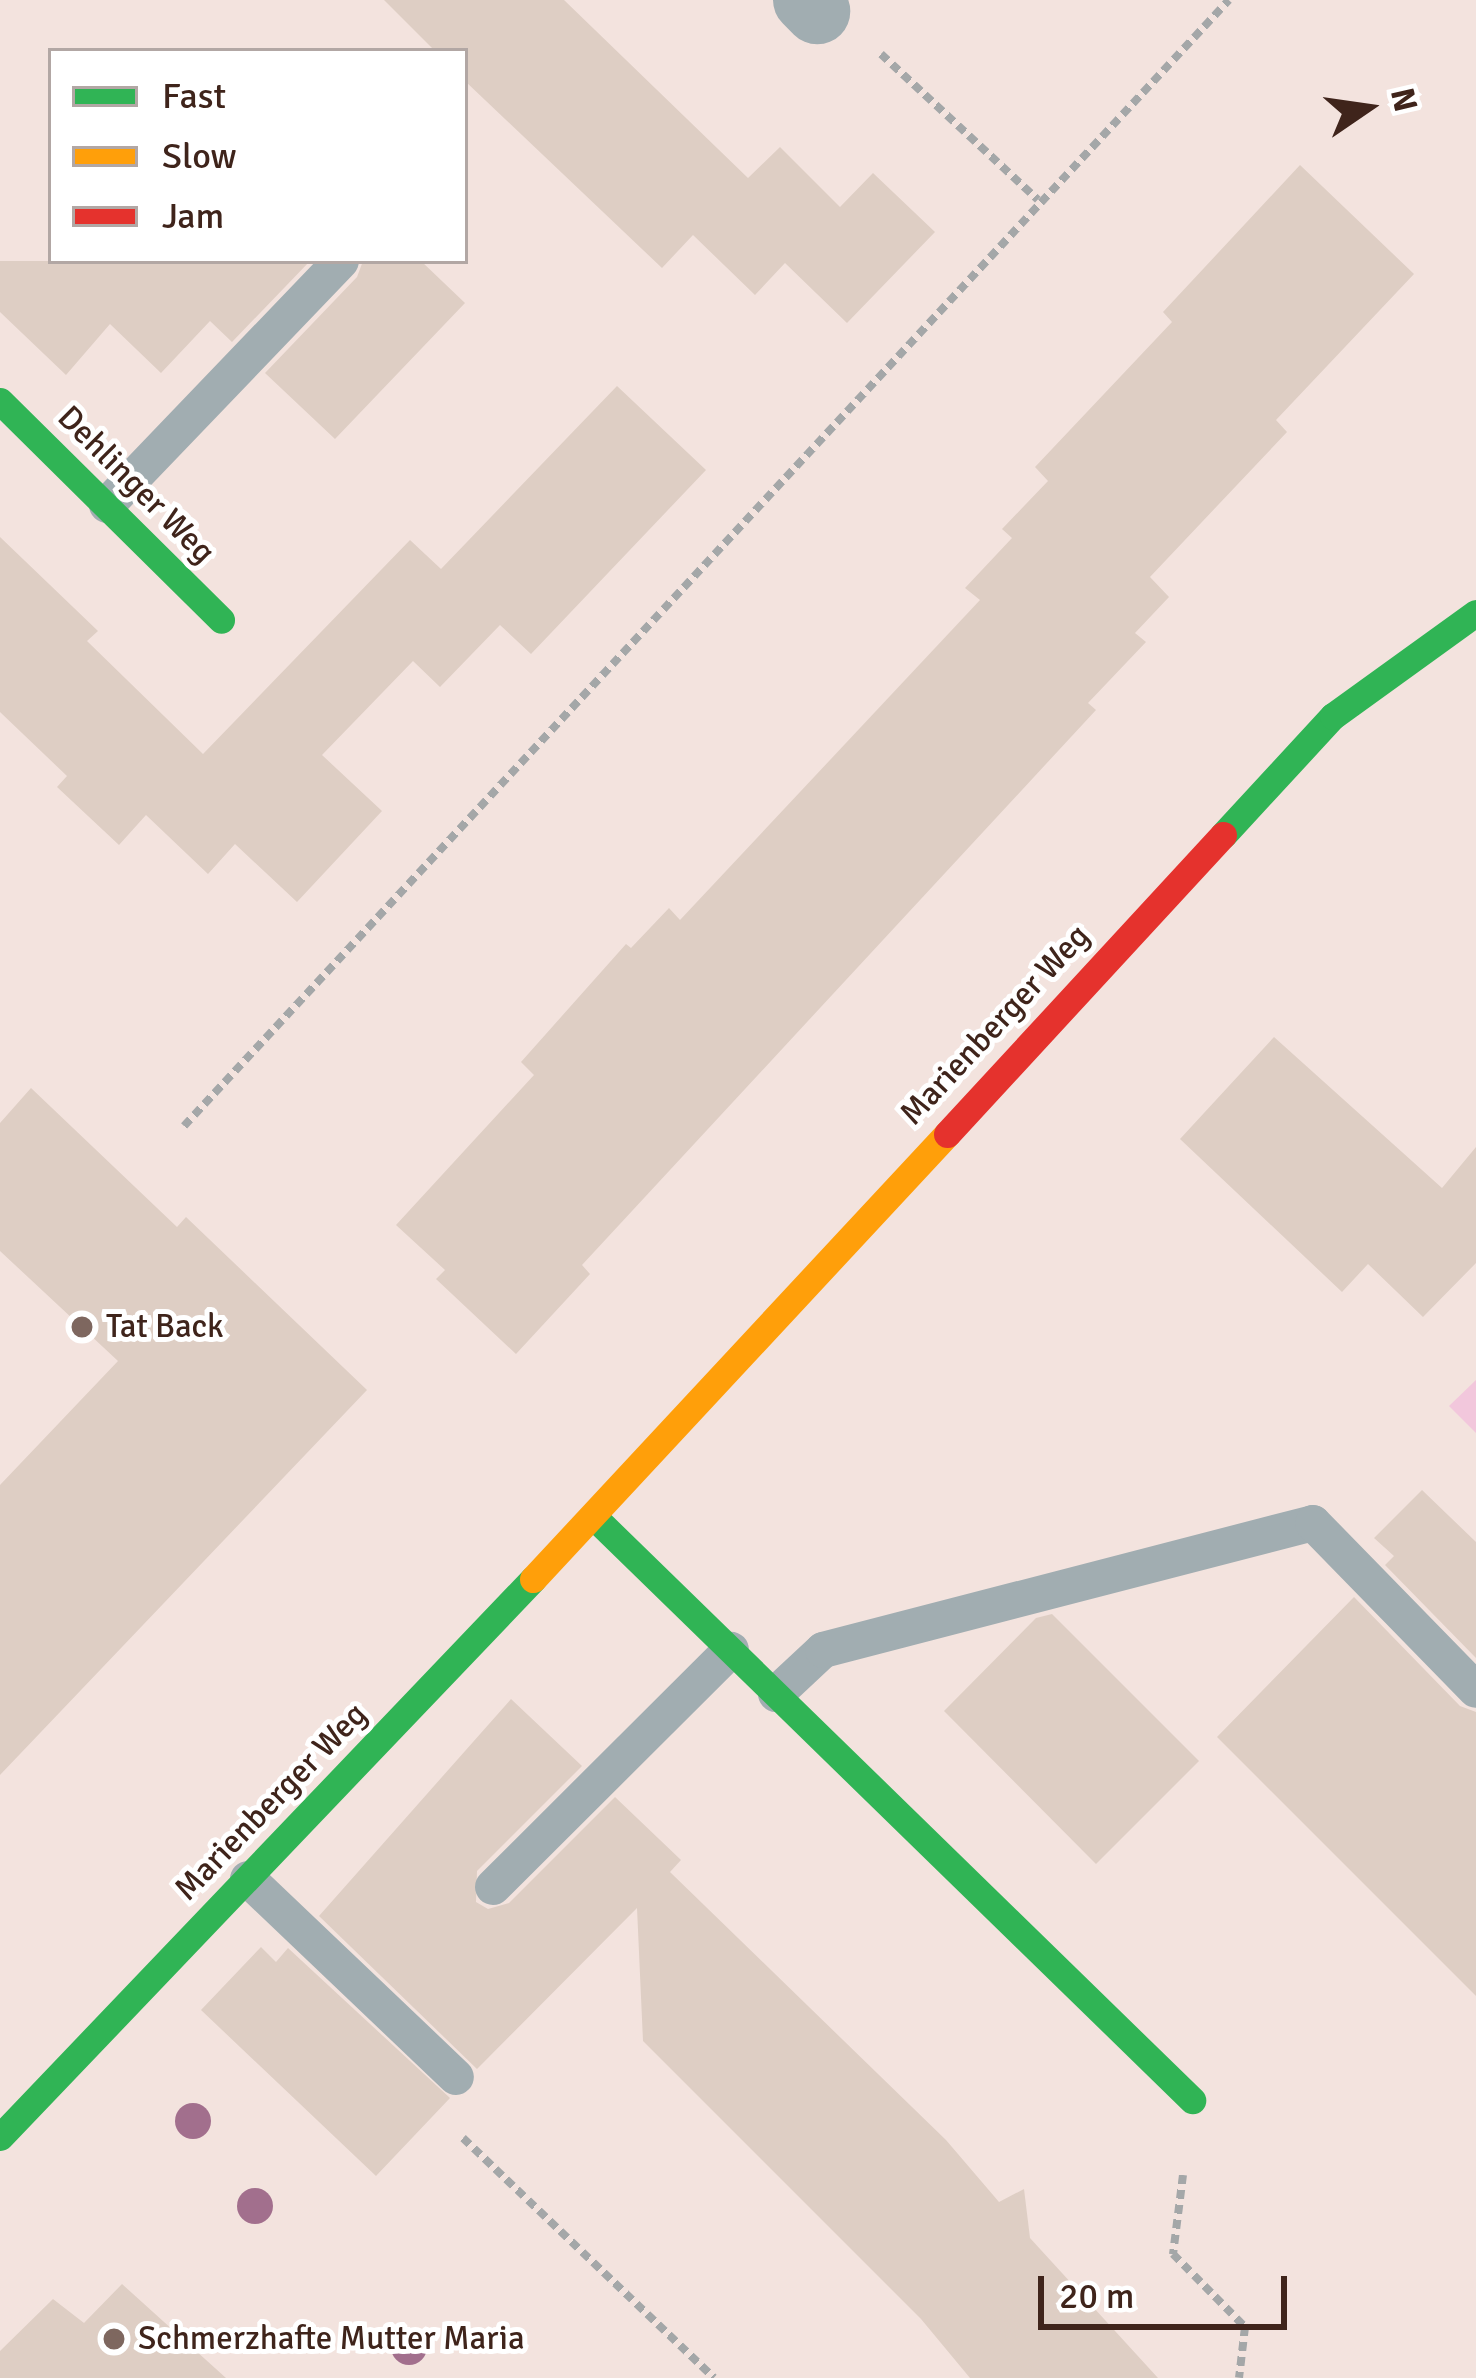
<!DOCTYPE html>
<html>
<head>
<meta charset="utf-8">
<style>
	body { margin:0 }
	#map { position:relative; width:1476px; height:2378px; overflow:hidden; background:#f3e3de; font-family:Signika,sans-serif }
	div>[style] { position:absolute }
	.green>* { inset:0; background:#f2c7dc }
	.building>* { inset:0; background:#decec4 }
	.path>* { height:8px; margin-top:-4px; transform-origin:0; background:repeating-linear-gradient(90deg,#a4a7a8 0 9px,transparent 0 15px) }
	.lane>* { height:36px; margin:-18px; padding:0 18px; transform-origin:18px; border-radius:18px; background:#a1adb1 }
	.street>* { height:66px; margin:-33px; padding:0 33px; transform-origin:33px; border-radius:33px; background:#a1adb1 }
	.fast>* { height:27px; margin:-13.5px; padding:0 13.5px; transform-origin:13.5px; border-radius:13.5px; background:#30b455 }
	.slow>* { height:27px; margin:-13.5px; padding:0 13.5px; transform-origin:13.5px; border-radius:13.5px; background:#ff9f0a }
	.jam>* { height:27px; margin:-13.5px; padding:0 13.5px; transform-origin:13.5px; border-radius:13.5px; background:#e5322d }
	.trees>* { width:36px; height:36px; margin:-18px; border-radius:50%; background:#a26f8d }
	.dots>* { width:33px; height:33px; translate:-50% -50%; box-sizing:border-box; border:6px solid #fff; border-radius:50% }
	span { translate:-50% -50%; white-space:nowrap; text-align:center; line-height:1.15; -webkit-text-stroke:10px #fff; paint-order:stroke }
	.street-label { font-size:33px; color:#3f241b }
	.poi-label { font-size:33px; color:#3f241b }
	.left { translate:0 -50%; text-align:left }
	.legend { position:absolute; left:48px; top:48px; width:420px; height:216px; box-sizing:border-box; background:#fff; border:3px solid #b2a7a4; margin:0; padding:15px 21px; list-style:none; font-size:36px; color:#3f241b }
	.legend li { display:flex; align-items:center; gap:24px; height:60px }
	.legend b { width:60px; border:3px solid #b2a7a4 }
	.north { position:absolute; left:1308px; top:48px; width:120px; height:120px; -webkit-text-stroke:9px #fff; paint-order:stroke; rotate:77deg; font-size:33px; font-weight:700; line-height:48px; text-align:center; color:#3f241b }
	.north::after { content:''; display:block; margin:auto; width:42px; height:54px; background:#3f241b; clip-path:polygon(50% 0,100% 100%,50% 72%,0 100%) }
	.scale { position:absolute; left:1038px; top:2276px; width:249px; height:54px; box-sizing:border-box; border:6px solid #3f241b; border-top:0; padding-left:15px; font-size:36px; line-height:42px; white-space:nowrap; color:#3f241b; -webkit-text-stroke:9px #fff; paint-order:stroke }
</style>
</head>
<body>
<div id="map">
	<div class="green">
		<div style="clip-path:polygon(1476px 1380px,1476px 1433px,1449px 1406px)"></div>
	</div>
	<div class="building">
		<div style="clip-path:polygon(384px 0,564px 0,748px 178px,780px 147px,840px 207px,873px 173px,935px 232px,847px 323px,785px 263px,755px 295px,693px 235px,662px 268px,465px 81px,465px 51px,435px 51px)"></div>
		<div style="clip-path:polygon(1300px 165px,1414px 274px,1276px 420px,1287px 432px,1150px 577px,1169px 597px,1135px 633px,1146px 642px,1088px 703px,1096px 710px,582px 1265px,590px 1274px,516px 1354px,436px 1279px,445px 1270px,396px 1225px,534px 1075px,521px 1062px,626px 944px,631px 948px,669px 908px,680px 920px,980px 600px,965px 588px,1012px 538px,1002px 529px,1048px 481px,1035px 467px,1172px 322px,1163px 312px)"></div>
		<div style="clip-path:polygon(0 261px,310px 261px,232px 342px,210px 321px,161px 373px,110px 324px,66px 375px,0 312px)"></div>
		<div style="clip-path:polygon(363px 261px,421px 261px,465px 303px,335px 439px,265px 373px,357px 277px)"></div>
		<div style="clip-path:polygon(617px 386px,706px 470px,531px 654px,500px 625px,440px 687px,413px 661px,322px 755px,382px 811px,297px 902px,235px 844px,208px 874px,146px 815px,119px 845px,57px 787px,67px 776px,0 712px,0 537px,98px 631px,87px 641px,203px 754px,410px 540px,441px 569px)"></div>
		<div style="clip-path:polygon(1274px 1037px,1442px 1188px,1476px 1147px,1476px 1263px,1423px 1317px,1368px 1264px,1342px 1292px,1180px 1139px)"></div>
		<div style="clip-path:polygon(31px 1088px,177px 1227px,186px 1217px,367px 1390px,0 1775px,0 1485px,118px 1361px,0 1251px,0 1123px)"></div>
		<div style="clip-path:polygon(1422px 1490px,1476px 1542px,1476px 1658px,1385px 1565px,1394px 1556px,1374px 1538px)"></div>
		<div style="clip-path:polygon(1354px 1597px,1460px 1706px,1476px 1712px,1476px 1996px,1217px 1737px)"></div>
		<div style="clip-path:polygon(1052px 1614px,1199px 1761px,1096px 1864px,944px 1711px,1036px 1618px)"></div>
		<div style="clip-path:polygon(511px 1699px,582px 1766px,477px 1871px,476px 1902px,488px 1909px,509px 1903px,615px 1797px,681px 1860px,670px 1872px,946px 2140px,999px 2202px,1024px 2189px,1030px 2238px,1158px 2378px,970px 2378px,921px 2319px,643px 2041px,637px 1908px,477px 2069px,319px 1916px)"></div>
		<div style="clip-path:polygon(261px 1947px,276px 1962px,288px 1948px,450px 2098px,376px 2176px,201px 2010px)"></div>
		<div style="clip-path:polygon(122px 2284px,226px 2378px,0 2378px,0 2351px,53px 2299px,84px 2323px)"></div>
	</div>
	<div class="path">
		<div style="left:881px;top:54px;width:214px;rotate:42.9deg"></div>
		<div style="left:184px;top:1126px;width:1536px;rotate:-47.14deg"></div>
		<div style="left:463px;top:2138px;width:347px;rotate:43.7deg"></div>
		<div style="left:1183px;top:2175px;width:80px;rotate:97.2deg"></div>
		<div style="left:1173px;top:2254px;width:103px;rotate:45.4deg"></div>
		<div style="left:1245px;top:2327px;width:51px;rotate:96.7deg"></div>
	</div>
	<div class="lane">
		<div style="left:107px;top:505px;width:338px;rotate:-46.2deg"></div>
		<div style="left:776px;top:1694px;width:64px;rotate:-43.1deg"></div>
		<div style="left:823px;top:1650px;width:506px;rotate:-14.53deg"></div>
		<div style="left:1313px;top:1523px;width:233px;rotate:45.7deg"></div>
		<div style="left:248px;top:1879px;width:287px;rotate:43.6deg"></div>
		<div style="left:493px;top:1887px;width:336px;rotate:-44.9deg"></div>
	</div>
	<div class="street">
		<div style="left:806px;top:0;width:16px;rotate:45deg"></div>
	</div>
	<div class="fast">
		<div style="left:0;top:401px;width:311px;rotate:44.7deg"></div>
		<div style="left:1223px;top:835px;width:162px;rotate:-47.3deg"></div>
		<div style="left:1333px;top:716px;width:176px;rotate:-35.8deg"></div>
		<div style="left:593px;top:1516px;width:837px;rotate:44.27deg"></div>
		<div style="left:0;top:2137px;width:772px;rotate:-46.31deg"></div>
	</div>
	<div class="slow">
		<div style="left:533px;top:1579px;width:608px;rotate:-47.07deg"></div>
	</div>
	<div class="jam">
		<div style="left:947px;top:1134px;width:407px;rotate:-47.3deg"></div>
	</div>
	<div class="trees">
		<div style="left:193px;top:2121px"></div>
		<div style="left:255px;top:2206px"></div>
		<div style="left:409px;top:2347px"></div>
	</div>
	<div class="dots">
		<div style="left:82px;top:1327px;background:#7e675f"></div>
		<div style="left:114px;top:2339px;background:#7e675f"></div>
	</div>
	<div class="street-label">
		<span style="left:136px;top:485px;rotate:45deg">Dehlinger Weg</span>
		<span style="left:995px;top:1025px;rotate:-47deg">Marienberger Weg</span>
		<span style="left:271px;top:1802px;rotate:-46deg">Marienberger Weg</span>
	</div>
	<div class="poi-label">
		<span class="left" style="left:106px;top:1327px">Tat Back</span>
		<span class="left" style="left:138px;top:2339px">Schmerzhafte Mutter Maria</span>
	</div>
	<ul class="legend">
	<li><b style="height:15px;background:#30b455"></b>Fast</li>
	<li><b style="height:15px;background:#ff9f0a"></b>Slow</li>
	<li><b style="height:15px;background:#e5322d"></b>Jam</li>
	</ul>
	<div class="north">N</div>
	<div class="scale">20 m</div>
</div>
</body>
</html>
